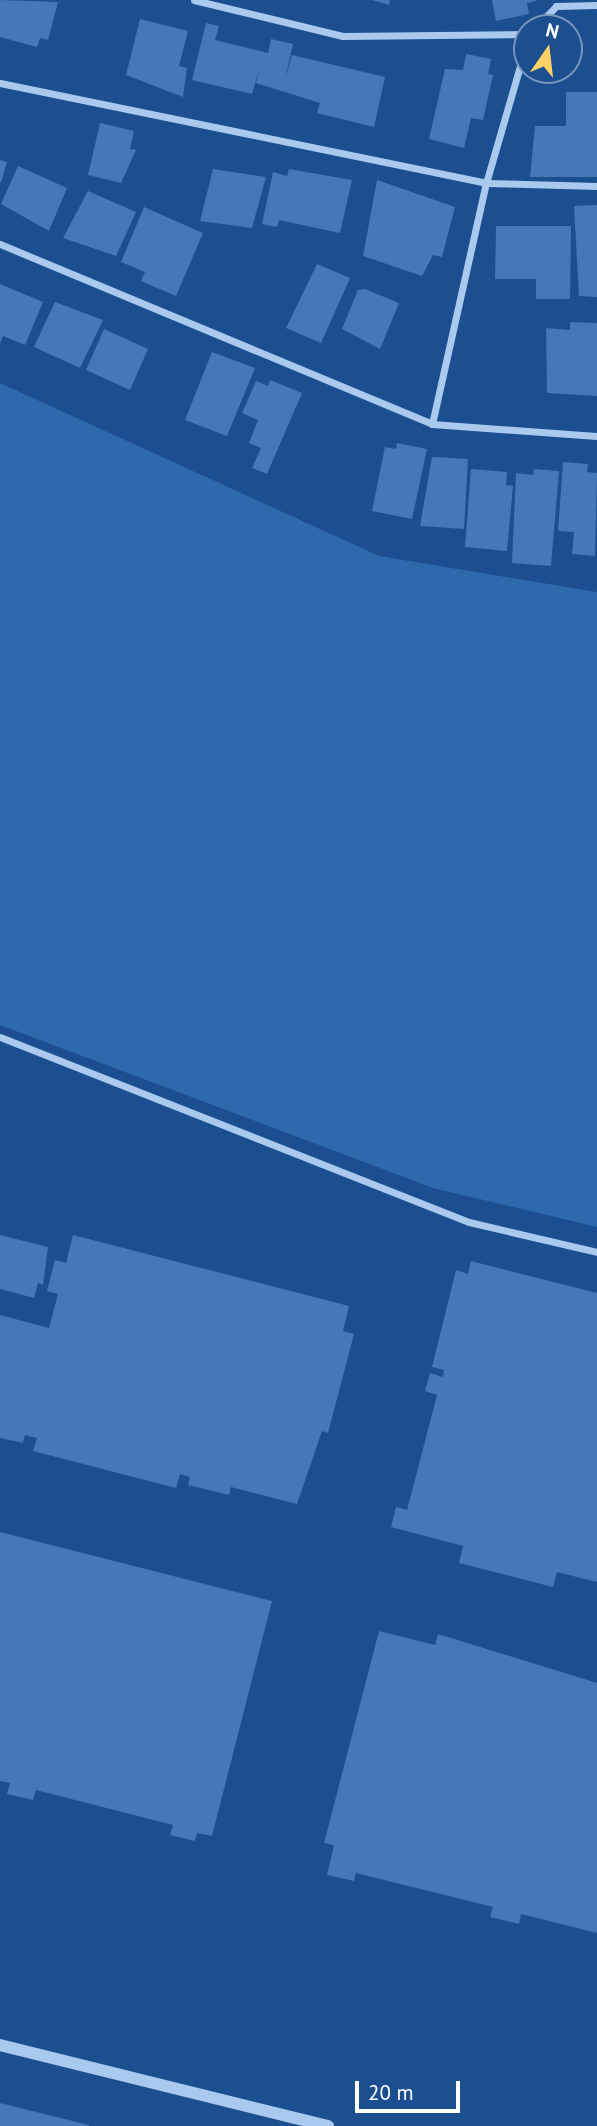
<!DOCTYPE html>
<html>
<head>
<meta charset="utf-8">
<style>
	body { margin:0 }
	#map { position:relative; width:597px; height:2126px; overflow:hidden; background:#1b4f8f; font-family:"PT Sans",sans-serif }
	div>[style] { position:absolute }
	.green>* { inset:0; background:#2e69ad }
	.building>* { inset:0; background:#4478b7 }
	.minor>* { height:7px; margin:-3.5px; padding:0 3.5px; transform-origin:3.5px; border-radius:3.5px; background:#a9c9ee }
	.tertiary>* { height:12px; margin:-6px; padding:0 6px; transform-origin:6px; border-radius:6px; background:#a9c9ee }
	span { translate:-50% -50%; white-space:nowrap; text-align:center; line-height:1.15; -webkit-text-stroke:5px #1b4f8f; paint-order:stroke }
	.north { position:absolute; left:513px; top:14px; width:70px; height:70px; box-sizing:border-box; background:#1b4f8f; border:2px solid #7695bc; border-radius:50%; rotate:14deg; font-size:19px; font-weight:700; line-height:28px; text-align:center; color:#fff }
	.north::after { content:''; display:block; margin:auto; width:24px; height:32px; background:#ffd166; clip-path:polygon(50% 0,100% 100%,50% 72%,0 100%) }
	.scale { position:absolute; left:355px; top:2081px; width:105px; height:32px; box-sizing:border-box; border:4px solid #fff; border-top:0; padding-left:9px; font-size:21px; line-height:24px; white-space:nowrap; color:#fff; -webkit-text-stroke:5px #1b4f8f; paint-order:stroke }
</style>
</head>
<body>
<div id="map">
	<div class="green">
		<div style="clip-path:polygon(0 383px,379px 556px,597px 592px,597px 1227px,433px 1188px,0 1025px)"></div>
	</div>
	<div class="building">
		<div style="clip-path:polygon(0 0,58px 2px,48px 40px,40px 38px,37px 47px,0 37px)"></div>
		<div style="clip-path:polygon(372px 0,390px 0,389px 5px)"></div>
		<div style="clip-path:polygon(492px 0,536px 0,536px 1px,527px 3px,529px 14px,496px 21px)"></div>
		<div style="clip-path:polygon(140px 19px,188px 31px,179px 66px,187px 68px,183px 97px,126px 75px)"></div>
		<div style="clip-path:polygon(206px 23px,219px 26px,215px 40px,268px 53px,271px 39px,293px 44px,285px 79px,292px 55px,385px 77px,374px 127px,317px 113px,320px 103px,256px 83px,260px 67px,252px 94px,192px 80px)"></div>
		<div style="clip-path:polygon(466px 54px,491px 59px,488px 74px,493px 75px,483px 120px,471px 118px,464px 148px,429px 139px,445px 69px,463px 70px)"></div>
		<div style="clip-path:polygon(566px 92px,597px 92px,597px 177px,530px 177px,535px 126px,566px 126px)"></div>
		<div style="clip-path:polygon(100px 123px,134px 131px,130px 149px,136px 150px,121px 183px,88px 175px)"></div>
		<div style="clip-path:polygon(0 160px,7px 162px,1px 183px,0 182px)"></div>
		<div style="clip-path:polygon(18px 166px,67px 188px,49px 231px,1px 204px)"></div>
		<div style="clip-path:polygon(213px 169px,266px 177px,252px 228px,200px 221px)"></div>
		<div style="clip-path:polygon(289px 169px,352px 180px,340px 233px,279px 220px,277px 227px,262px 224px,273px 172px,287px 176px)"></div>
		<div style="clip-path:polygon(377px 180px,455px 207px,442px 257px,433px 255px,422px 276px,363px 256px)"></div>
		<div style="clip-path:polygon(88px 191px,136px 212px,116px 256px,63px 238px)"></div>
		<div style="clip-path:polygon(597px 205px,597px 297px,579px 296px,574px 206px)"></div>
		<div style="clip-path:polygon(144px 207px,203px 233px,176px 296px,141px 281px,145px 272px,121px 262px)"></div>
		<div style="clip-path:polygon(496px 226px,571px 226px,570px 299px,536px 299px,536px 279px,495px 279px)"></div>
		<div style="clip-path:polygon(317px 264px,350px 278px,321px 343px,286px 328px)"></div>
		<div style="clip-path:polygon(0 284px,43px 302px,25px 345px,3px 336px,0 344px)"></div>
		<div style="clip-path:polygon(365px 289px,399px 303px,380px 349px,342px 329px,358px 290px)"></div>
		<div style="clip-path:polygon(55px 302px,103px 320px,80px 368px,34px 347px)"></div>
		<div style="clip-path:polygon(570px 322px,597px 323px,597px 396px,547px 393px,546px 328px,570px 330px)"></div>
		<div style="clip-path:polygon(104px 329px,148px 349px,130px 390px,86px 370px)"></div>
		<div style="clip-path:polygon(212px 352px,255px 368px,227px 436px,185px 420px)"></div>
		<div style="clip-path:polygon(270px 380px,302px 393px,267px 474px,252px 468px,261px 448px,249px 443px,258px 420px,242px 413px,256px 381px,268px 386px)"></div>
		<div style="clip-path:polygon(397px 443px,427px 449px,412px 519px,372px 511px,385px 447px,396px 449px)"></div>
		<div style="clip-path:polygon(432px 457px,468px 459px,464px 529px,420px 526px)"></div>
		<div style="clip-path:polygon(563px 462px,588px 464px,587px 472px,597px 473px,595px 556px,572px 554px,574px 532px,558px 531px)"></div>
		<div style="clip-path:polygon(471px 469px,507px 472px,506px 485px,513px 486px,507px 551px,465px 547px)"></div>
		<div style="clip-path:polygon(534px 469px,559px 471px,551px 566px,512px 563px,516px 473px,533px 475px)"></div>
		<div style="clip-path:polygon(0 1235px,48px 1247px,43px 1285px,38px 1283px,34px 1298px,0 1289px)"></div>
		<div style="clip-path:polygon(73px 1235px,349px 1306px,343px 1331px,354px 1334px,328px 1433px,322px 1431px,297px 1504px,231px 1487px,229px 1495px,188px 1485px,190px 1477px,180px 1474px,176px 1488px,33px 1451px,37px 1438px,25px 1435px,23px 1443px,0 1438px,0 1315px,49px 1328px,58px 1294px,47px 1291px,55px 1260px,66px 1263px)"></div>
		<div style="clip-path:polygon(471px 1261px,597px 1293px,597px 1582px,557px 1572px,553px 1587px,459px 1563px,463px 1546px,391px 1527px,396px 1507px,407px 1510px,437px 1395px,425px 1391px,430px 1373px,443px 1377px,444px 1370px,432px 1367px,456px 1270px,468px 1274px)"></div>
		<div style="clip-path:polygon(0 1532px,272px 1601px,212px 1836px,197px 1833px,195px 1841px,170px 1835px,173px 1825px,36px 1790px,33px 1800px,7px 1794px,10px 1783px,0 1781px)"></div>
		<div style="clip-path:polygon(379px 1631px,435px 1645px,438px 1634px,597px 1683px,597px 1933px,521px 1914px,519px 1924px,490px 1917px,493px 1907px,356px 1873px,354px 1881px,327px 1875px,334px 1845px,324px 1843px)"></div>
		<div style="clip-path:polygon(0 2103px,89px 2125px,89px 2126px,0 2126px)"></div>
	</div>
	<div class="minor">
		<div style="left:194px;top:0;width:153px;rotate:13.6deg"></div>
		<div style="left:343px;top:36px;width:184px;rotate:-0.6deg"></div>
		<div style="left:535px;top:28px;width:30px;rotate:-46deg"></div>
		<div style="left:556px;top:6px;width:41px;rotate:-1.4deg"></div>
		<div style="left:0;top:83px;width:496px;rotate:11.6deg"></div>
		<div style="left:486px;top:183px;width:111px;rotate:1.5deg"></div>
		<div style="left:0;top:244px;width:468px;rotate:22.6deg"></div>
		<div style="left:432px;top:424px;width:165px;rotate:4.2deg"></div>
		<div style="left:432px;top:424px;width:247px;rotate:-77.4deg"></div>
		<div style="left:486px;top:183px;width:147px;rotate:-73.8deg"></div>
		<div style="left:0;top:1037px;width:504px;rotate:21.53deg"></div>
		<div style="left:469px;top:1222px;width:131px;rotate:13.2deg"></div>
	</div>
	<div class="tertiary">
		<div style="left:0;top:2045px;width:338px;rotate:13.9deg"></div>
	</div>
	<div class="north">N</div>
	<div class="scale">20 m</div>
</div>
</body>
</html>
